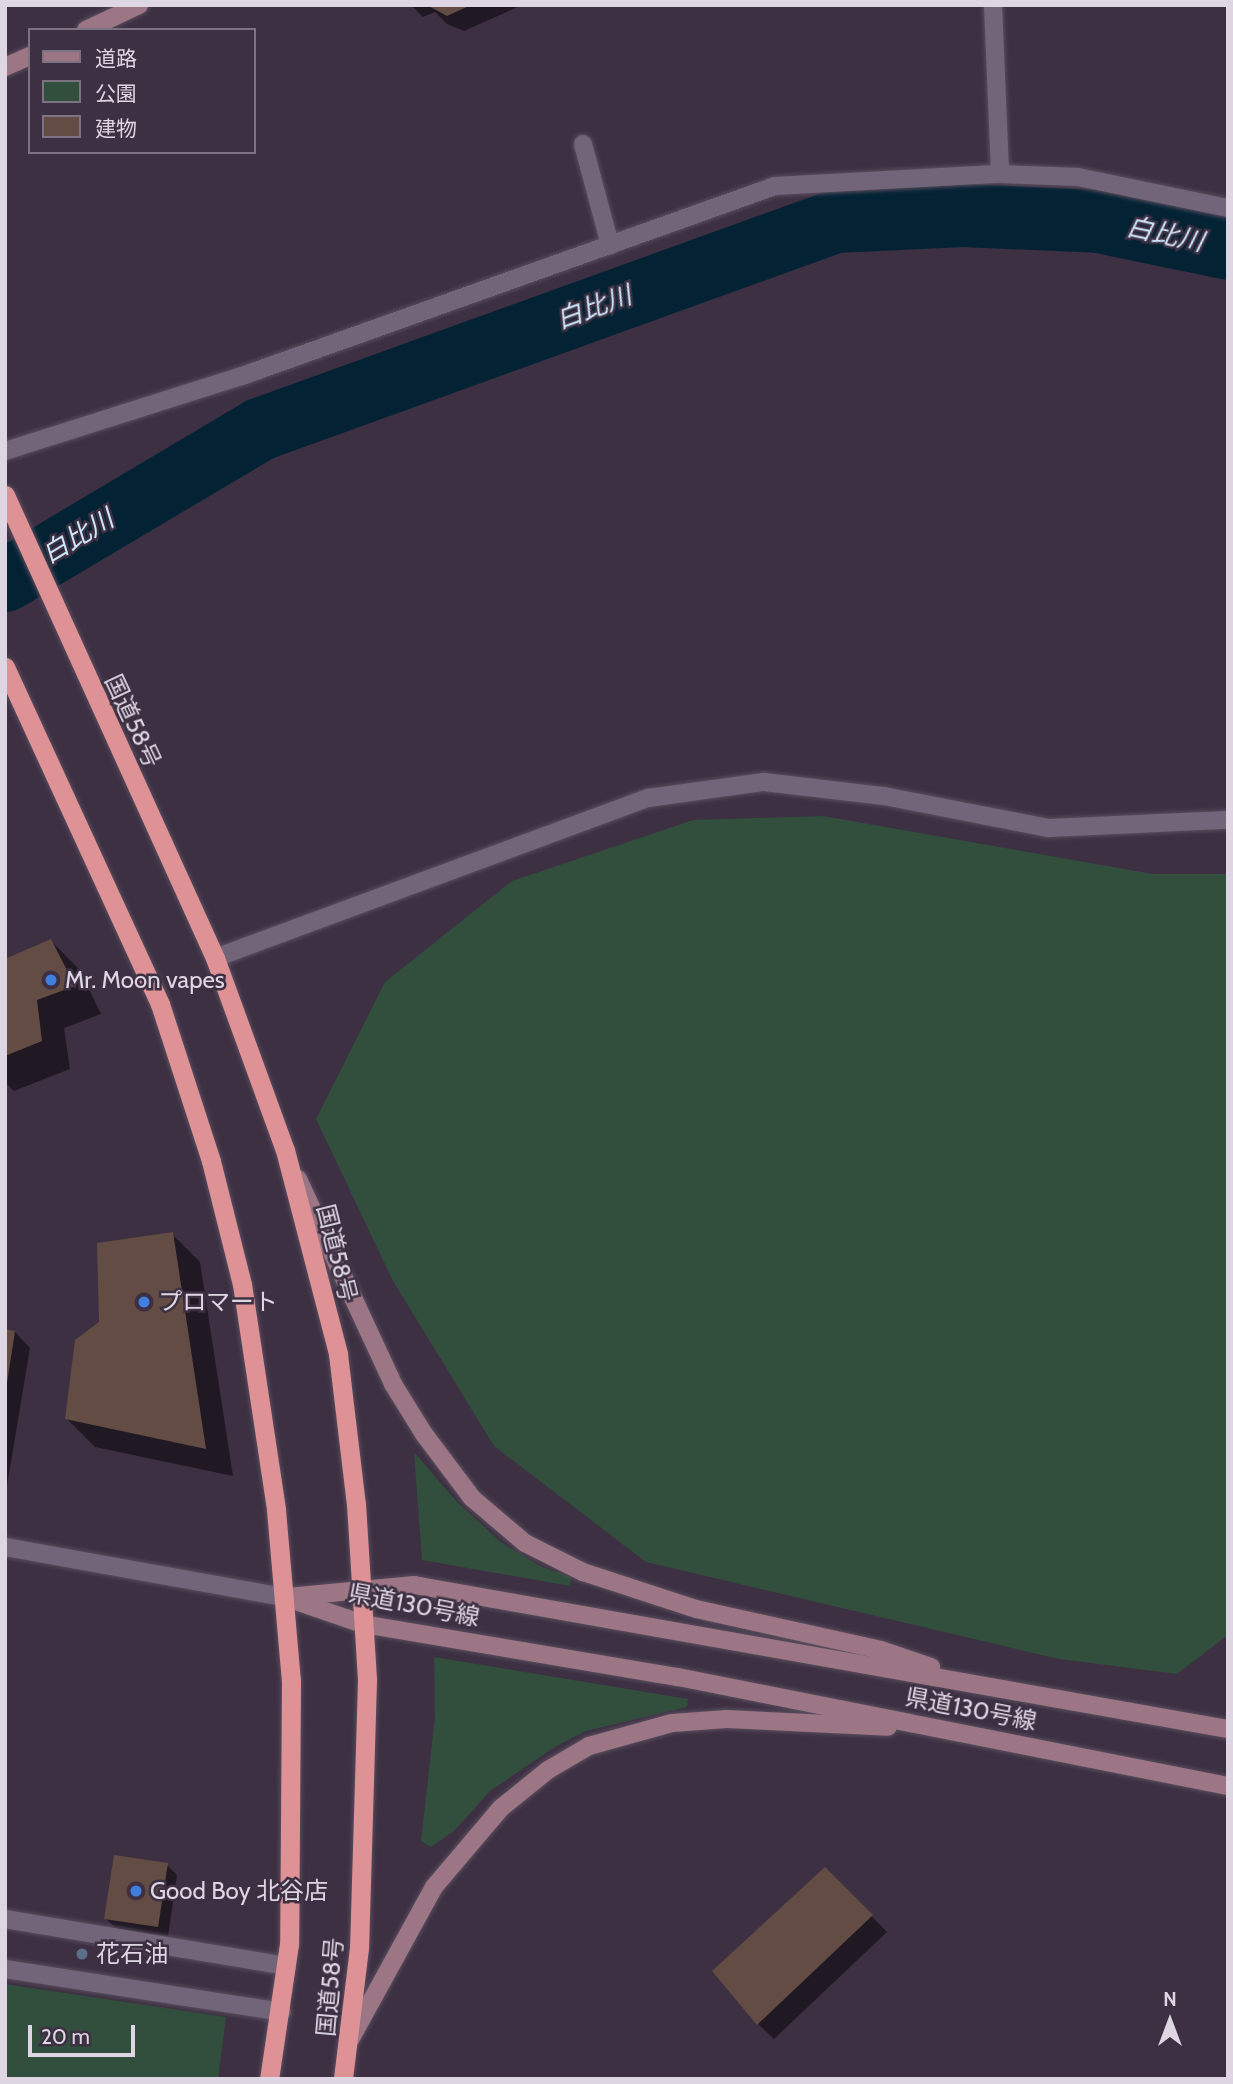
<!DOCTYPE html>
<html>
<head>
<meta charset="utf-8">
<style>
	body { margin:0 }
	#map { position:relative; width:1233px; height:2084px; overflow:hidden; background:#3d3043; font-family:Cabin,"Noto Sans JP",sans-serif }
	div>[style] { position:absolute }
	.green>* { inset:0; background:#324e3d }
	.shadow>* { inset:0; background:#0007 }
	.river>* { height:63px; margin:-31.5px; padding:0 31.5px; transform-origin:31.5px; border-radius:31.5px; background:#032335 }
	.building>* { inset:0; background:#634c43 }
	.roads { filter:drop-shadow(0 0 2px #584d5d) drop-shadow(0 0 2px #584d5d) }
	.service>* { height:18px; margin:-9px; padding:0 9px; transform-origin:9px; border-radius:9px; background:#736579 }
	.minor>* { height:18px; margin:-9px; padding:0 9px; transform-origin:9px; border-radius:9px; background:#736579 }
	.tertiary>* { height:18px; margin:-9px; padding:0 9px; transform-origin:9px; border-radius:9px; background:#736579 }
	.secondary>* { height:18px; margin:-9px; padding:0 9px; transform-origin:9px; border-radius:9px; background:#9c7684 }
	.trunk>* { height:19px; margin:-9.5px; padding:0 9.5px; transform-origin:9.5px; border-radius:9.5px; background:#df9295 }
	.dots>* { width:19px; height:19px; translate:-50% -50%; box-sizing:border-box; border:4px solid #3d3043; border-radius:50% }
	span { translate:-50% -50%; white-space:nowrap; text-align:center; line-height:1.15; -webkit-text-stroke:5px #3d3043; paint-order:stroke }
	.street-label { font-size:24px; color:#ded6e2 }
	.poi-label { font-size:24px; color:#ded6e2 }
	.left { translate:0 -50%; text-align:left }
	.water-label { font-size:26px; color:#cee8fa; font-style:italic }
	.frame { position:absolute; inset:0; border:7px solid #ded6e2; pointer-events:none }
	.legend { position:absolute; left:28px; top:28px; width:228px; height:126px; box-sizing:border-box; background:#3d3043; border:2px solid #7d7283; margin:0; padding:9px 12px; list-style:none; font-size:21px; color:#ded6e2 }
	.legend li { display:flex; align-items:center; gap:14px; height:35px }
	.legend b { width:35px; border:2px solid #7d7283 }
	.north { position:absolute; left:1135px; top:1986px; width:70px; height:70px; -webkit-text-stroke:5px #3d3043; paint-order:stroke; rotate:0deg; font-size:19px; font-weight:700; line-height:28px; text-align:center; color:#ded6e2 }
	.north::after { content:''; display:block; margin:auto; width:24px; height:32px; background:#ded6e2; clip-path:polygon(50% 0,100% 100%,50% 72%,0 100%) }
	.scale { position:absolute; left:28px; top:2025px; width:107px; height:32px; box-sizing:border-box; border:4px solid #ded6e2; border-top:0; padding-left:9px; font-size:21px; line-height:24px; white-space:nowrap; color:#ded6e2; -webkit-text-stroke:5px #3d3043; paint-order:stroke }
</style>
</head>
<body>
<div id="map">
	<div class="green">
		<div style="clip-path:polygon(823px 816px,1153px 874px,1228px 874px,1228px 1635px,1177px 1674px,1059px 1659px,646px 1562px,494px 1446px,393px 1281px,316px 1119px,385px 982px,512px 881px,693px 820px)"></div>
		<div style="clip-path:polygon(414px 1452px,458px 1503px,502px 1543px,542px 1567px,571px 1577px,570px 1586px,422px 1560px)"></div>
		<div style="clip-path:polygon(434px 1657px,688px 1699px,687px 1707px,586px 1731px,555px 1747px,490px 1791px,454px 1831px,431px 1847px,421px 1841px,435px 1717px)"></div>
		<div style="clip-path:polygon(5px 1984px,226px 2017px,218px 2079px,5px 2079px)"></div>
	</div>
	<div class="shadow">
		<div style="clip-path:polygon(411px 5px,522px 5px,464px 31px,447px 24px,435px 12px,423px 17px)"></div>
		<div style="clip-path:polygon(51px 941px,79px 969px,101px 1014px,64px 1028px,70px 1069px,14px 1091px,5px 1082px,5px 961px)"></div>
		<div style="clip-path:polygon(172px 1234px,200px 1262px,233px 1476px,95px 1447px,67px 1419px,101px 1323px)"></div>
		<div style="clip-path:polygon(5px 1331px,15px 1332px,30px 1348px,5px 1498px)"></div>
		<div style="clip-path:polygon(167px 1865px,177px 1875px,168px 1936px,117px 1929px,106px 1919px)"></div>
		<div style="clip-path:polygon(825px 1869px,887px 1932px,774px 2039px,758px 2024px)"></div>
	</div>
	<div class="river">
		<div style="left:5px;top:580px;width:295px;rotate:-30.7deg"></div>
		<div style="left:259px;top:429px;width:612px;rotate:-19.86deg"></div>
		<div style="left:835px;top:221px;width:128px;rotate:-2.7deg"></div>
		<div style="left:963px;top:215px;width:135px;rotate:2.5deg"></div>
		<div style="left:1098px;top:221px;width:133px;rotate:11.7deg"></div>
	</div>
	<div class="building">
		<div style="clip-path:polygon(427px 5px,471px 5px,447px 16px)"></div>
		<div style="clip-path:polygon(51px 939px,75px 986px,37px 1000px,42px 1041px,5px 1056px,5px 959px)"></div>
		<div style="clip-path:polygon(173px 1232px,206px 1449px,65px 1419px,75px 1340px,99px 1322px,97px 1243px)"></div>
		<div style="clip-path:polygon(5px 1329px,15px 1331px,7px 1383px,5px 1383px)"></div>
		<div style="clip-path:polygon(114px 1855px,168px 1863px,158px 1927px,104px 1919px)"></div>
		<div style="clip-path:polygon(825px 1867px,873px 1915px,757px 2025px,712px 1971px)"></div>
	</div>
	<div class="roads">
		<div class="service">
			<div style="left:583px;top:144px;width:105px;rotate:75deg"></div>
			<div style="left:215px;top:958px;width:462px;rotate:-20.3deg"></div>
			<div style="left:648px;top:798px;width:117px;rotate:-7.9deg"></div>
			<div style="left:764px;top:782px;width:121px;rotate:6.7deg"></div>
			<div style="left:884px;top:796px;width:168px;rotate:11deg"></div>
			<div style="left:1049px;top:828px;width:179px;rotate:-2.6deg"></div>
			<div style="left:5px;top:1919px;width:286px;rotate:9.5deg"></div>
			<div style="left:5px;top:1969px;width:280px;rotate:8.8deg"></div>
		</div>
		<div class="minor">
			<div style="left:993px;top:5px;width:169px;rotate:87.6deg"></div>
			<div style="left:5px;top:451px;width:249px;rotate:-17.6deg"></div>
			<div style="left:242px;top:376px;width:566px;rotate:-19.62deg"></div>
			<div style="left:775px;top:186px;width:225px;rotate:-3.1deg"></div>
			<div style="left:1000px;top:174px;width:78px;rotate:2.2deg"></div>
			<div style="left:1078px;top:177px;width:153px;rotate:11.7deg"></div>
		</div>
		<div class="tertiary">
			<div style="left:5px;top:1547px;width:283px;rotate:10.2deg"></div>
		</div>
		<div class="secondary">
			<div style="left:86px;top:30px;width:59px;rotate:-25.3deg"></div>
			<div style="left:5px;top:67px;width:27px;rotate:-24deg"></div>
			<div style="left:298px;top:1179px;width:226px;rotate:65.1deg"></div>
			<div style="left:393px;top:1384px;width:59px;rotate:58.2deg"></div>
			<div style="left:424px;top:1434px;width:80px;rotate:53.1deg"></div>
			<div style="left:472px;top:1498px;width:70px;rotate:40.3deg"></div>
			<div style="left:525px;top:1543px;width:65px;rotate:26.6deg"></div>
			<div style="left:583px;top:1572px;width:119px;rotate:18.1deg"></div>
			<div style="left:696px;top:1609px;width:189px;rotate:12.5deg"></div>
			<div style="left:881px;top:1650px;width:53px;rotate:18.8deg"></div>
			<div style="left:284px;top:1597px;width:83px;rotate:18.9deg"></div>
			<div style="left:363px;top:1624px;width:319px;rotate:9.6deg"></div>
			<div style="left:678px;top:1677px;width:561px;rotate:11.21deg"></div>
			<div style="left:288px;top:1597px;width:127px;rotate:-5.4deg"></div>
			<div style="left:414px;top:1585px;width:827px;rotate:10.03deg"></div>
			<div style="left:351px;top:2038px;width:172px;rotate:-61.2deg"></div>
			<div style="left:434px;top:1887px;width:104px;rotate:-49.7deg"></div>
			<div style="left:501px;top:1808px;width:60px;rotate:-39deg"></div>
			<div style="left:548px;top:1770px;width:48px;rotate:-30.3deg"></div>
			<div style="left:589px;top:1746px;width:86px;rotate:-15.5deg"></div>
			<div style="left:672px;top:1723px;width:55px;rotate:-4.2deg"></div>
			<div style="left:727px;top:1719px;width:161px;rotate:2.8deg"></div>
		</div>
		<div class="trunk">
			<div style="left:5px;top:495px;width:508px;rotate:65.6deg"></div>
			<div style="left:215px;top:958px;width:204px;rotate:70deg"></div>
			<div style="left:285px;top:1150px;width:211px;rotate:75.4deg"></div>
			<div style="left:338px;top:1354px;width:151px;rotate:83.2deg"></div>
			<div style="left:356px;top:1504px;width:176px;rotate:86.4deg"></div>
			<div style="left:367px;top:1680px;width:268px;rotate:91.7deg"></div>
			<div style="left:359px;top:1948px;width:132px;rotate:97deg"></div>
			<div style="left:5px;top:667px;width:371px;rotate:65.3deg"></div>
			<div style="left:160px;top:1004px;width:165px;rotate:72deg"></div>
			<div style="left:211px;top:1161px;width:127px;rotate:75.9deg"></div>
			<div style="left:242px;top:1284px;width:229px;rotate:81.4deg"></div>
			<div style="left:276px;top:1510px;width:171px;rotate:85deg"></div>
			<div style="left:291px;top:1680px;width:264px;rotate:90.4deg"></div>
			<div style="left:289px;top:1944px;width:136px;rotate:98.4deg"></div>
		</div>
	</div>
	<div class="dots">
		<div style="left:51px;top:980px;background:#3f7fe0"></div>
		<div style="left:144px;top:1302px;background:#3f7fe0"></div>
		<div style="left:136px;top:1891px;background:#3f7fe0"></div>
		<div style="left:82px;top:1954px;background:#5c6f8a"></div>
	</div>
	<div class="street-label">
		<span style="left:133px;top:721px;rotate:65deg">国道58号</span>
		<span style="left:337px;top:1253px;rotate:76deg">国道58号</span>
		<span style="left:414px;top:1605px;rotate:11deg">県道130号線</span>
		<span style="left:971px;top:1709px;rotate:11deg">県道130号線</span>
		<span style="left:330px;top:1987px;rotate:-85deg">国道58号</span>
	</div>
	<div class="poi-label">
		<span class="left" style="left:65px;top:980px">Mr. Moon vapes</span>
		<span class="left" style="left:158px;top:1302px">プロマート</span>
		<span class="left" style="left:150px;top:1891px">Good Boy 北谷店</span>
		<span class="left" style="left:96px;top:1954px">花石油</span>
	</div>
	<div class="water-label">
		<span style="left:1165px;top:235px;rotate:12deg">白比川</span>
		<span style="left:594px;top:308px;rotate:-20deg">白比川</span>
		<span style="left:78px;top:537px;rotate:-31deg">白比川</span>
	</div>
	<div class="frame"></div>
	<ul class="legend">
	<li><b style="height:9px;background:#9c7684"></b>道路</li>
	<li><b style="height:19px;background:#324e3d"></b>公園</li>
	<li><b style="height:19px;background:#634c43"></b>建物</li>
	</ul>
	<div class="north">N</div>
	<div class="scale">20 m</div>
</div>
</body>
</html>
